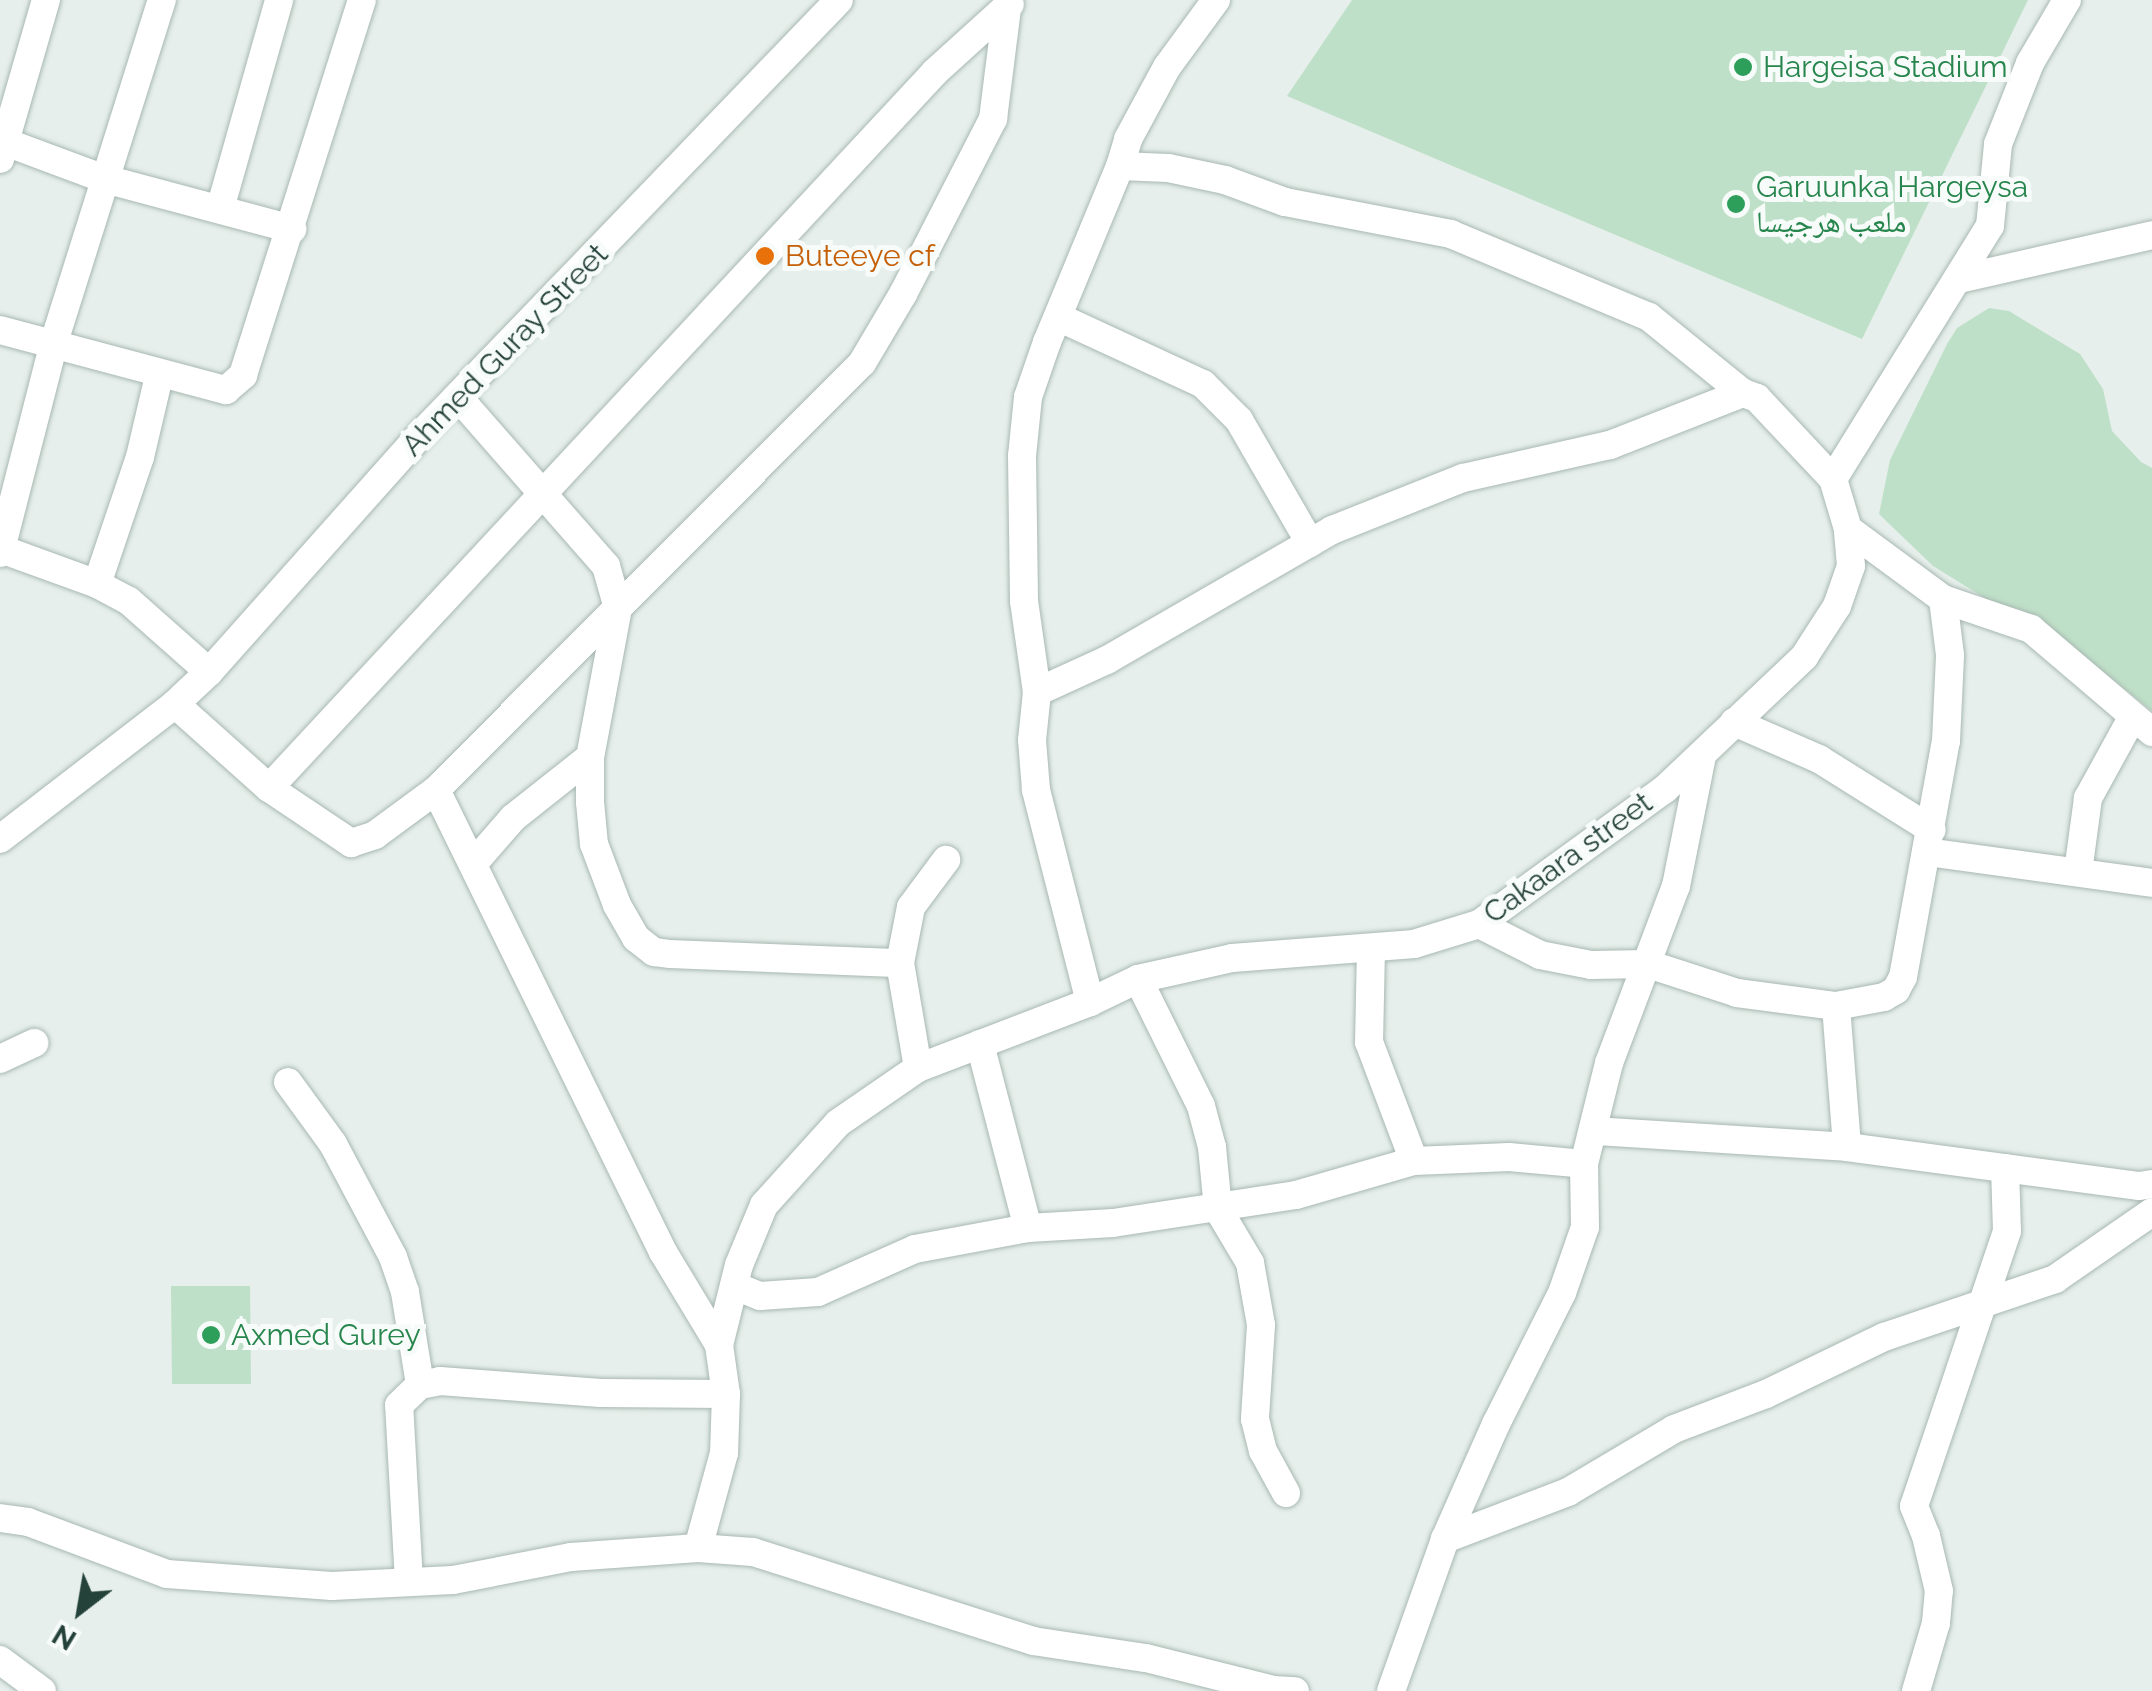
<!DOCTYPE html>
<html>
<head>
<meta charset="utf-8">
<style>
	body { margin:0 }
	#map { position:relative; width:2152px; height:1691px; overflow:hidden; background:#e6efeb; font-family:Raleway,"Noto Naskh Arabic",sans-serif }
	div>[style] { position:absolute }
	.green>* { inset:0; background:#bfe0c8 }
	.roads { filter:drop-shadow(0 0 2px #a8b8b2) drop-shadow(0 0 2px #a8b8b2) }
	.minor>* { height:28px; margin:-14px; padding:0 14px; transform-origin:14px; border-radius:14px; background:#fff }
	.dots>* { width:28px; height:28px; translate:-50% -50%; box-sizing:border-box; border:5px solid #f7fbf9; border-radius:50% }
	span { translate:-50% -50%; white-space:nowrap; text-align:center; line-height:1.15; -webkit-text-stroke:10px #f7fbf9; paint-order:stroke }
	.leisure-label { font-size:30px; color:#27864d }
	.left { translate:0 -50%; text-align:left }
	.food-label { font-size:30px; color:#c56008 }
	.street-label { font-size:30px; color:#24423a }
	.north { position:absolute; left:30px; top:1561px; width:100px; height:100px; -webkit-text-stroke:8px #f7fbf9; paint-order:stroke; rotate:211deg; font-size:28px; font-weight:700; line-height:40px; text-align:center; color:#24423a }
	.north::after { content:''; display:block; margin:auto; width:35px; height:45px; background:#24423a; clip-path:polygon(50% 0,100% 100%,50% 72%,0 100%) }
</style>
</head>
<body>
<div id="map">
	<div class="green">
		<div style="clip-path:polygon(1352px 0,2028px 0,1862px 339px,1287px 96px)"></div>
		<div style="clip-path:polygon(1989px 308px,2009px 311px,2080px 354px,2103px 389px,2112px 431px,2141px 462px,2152px 468px,2152px 711px,2048px 627px,1996px 605px,1933px 566px,1879px 514px,1890px 460px,1947px 344px,1957px 328px)"></div>
		<div style="clip-path:polygon(171px 1286px,250px 1286px,251px 1384px,172px 1384px)"></div>
	</div>
	<div class="roads">
		<div class="minor">
			<div style="left:0;top:140px;width:112px;rotate:20.4deg"></div>
			<div style="left:105px;top:179px;width:194px;rotate:15deg"></div>
			<div style="left:0;top:159px;width:166px;rotate:-73.9deg"></div>
			<div style="left:1120px;top:166px;width:28px;rotate:-73deg"></div>
			<div style="left:1128px;top:139px;width:82px;rotate:-61.6deg"></div>
			<div style="left:1167px;top:67px;width:83px;rotate:-53.8deg"></div>
			<div style="left:220px;top:209px;width:217px;rotate:-74.2deg"></div>
			<div style="left:1959px;top:279px;width:198px;rotate:-12.8deg"></div>
			<div style="left:1058px;top:317px;width:160px;rotate:24.8deg"></div>
			<div style="left:1203px;top:384px;width:51px;rotate:45deg"></div>
			<div style="left:1239px;top:420px;width:142px;rotate:60deg"></div>
			<div style="left:0;top:330px;width:234px;rotate:14.9deg"></div>
			<div style="left:226px;top:390px;width:23px;rotate:-41deg"></div>
			<div style="left:243px;top:375px;width:393px;rotate:-72.4deg"></div>
			<div style="left:458px;top:397px;width:225px;rotate:48.8deg"></div>
			<div style="left:606px;top:566px;width:44px;rotate:74.1deg"></div>
			<div style="left:618px;top:608px;width:152px;rotate:100.6deg"></div>
			<div style="left:590px;top:757px;width:45px;rotate:90deg"></div>
			<div style="left:590px;top:802px;width:42px;rotate:84.6deg"></div>
			<div style="left:594px;top:844px;width:65px;rotate:69.3deg"></div>
			<div style="left:617px;top:905px;width:38px;rotate:60deg"></div>
			<div style="left:636px;top:938px;width:23px;rotate:38deg"></div>
			<div style="left:654px;top:952px;width:17px;rotate:7deg"></div>
			<div style="left:671px;top:954px;width:229px;rotate:2.3deg"></div>
			<div style="left:1833px;top:479px;width:298px;rotate:-58.2deg"></div>
			<div style="left:1990px;top:226px;width:82px;rotate:-84.4deg"></div>
			<div style="left:1998px;top:144px;width:87px;rotate:-68.4deg"></div>
			<div style="left:2030px;top:63px;width:73px;rotate:-59.6deg"></div>
			<div style="left:1848px;top:529px;width:118px;rotate:36.4deg"></div>
			<div style="left:1943px;top:599px;width:93px;rotate:18.8deg"></div>
			<div style="left:2031px;top:629px;width:159px;rotate:40.4deg"></div>
			<div style="left:1px;top:549px;width:102px;rotate:20deg"></div>
			<div style="left:97px;top:584px;width:36px;rotate:28deg"></div>
			<div style="left:129px;top:601px;width:107px;rotate:41.6deg"></div>
			<div style="left:0;top:553px;width:218px;rotate:-75.6deg"></div>
			<div style="left:54px;top:342px;width:359px;rotate:-72.5deg"></div>
			<div style="left:97px;top:584px;width:134px;rotate:-71.3deg"></div>
			<div style="left:140px;top:457px;width:83px;rotate:-76.8deg"></div>
			<div style="left:1037px;top:692px;width:77px;rotate:-24.6deg"></div>
			<div style="left:1107px;top:660px;width:260px;rotate:-30deg"></div>
			<div style="left:1332px;top:530px;width:141px;rotate:-21.7deg"></div>
			<div style="left:1463px;top:478px;width:151px;rotate:-12.7deg"></div>
			<div style="left:1610px;top:445px;width:143px;rotate:-21.4deg"></div>
			<div style="left:175px;top:704px;width:126px;rotate:41.8deg"></div>
			<div style="left:269px;top:788px;width:99px;rotate:33.9deg"></div>
			<div style="left:351px;top:843px;width:25px;rotate:-18deg"></div>
			<div style="left:375px;top:835px;width:76px;rotate:-36.4deg"></div>
			<div style="left:436px;top:790px;width:603px;rotate:-45.07deg"></div>
			<div style="left:862px;top:363px;width:80px;rotate:-59.3deg"></div>
			<div style="left:903px;top:294px;width:197px;rotate:-62.8deg"></div>
			<div style="left:993px;top:119px;width:112px;rotate:-82.8deg"></div>
			<div style="left:1734px;top:722px;width:93px;rotate:23.5deg"></div>
			<div style="left:1819px;top:759px;width:133px;rotate:32.1deg"></div>
			<div style="left:269px;top:788px;width:978px;rotate:-47.07deg"></div>
			<div style="left:935px;top:72px;width:101px;rotate:-42.2deg"></div>
			<div style="left:436px;top:790px;width:515px;rotate:63.83deg"></div>
			<div style="left:663px;top:1252px;width:109px;rotate:58.9deg"></div>
			<div style="left:719px;top:1345px;width:49px;rotate:81.9deg"></div>
			<div style="left:726px;top:1394px;width:59px;rotate:91.9deg"></div>
			<div style="left:724px;top:1453px;width:98px;rotate:105.3deg"></div>
			<div style="left:0;top:839px;width:221px;rotate:-37.6deg"></div>
			<div style="left:175px;top:704px;width:47px;rotate:-43.3deg"></div>
			<div style="left:209px;top:672px;width:323px;rotate:-48.3deg"></div>
			<div style="left:424px;top:431px;width:598px;rotate:-46.08deg"></div>
			<div style="left:1927px;top:852px;width:227px;rotate:7.8deg"></div>
			<div style="left:473px;top:864px;width:61px;rotate:-49deg"></div>
			<div style="left:513px;top:818px;width:98px;rotate:-38.4deg"></div>
			<div style="left:2078px;top:872px;width:75px;rotate:-82.3deg"></div>
			<div style="left:2088px;top:798px;width:91px;rotate:-61.2deg"></div>
			<div style="left:1479px;top:924px;width:68px;rotate:26.9deg"></div>
			<div style="left:1540px;top:955px;width:52px;rotate:11.1deg"></div>
			<div style="left:1591px;top:965px;width:57px;rotate:-1deg"></div>
			<div style="left:1648px;top:964px;width:94px;rotate:18deg"></div>
			<div style="left:1737px;top:993px;width:100px;rotate:7.5deg"></div>
			<div style="left:1836px;top:1006px;width:49px;rotate:-10.6deg"></div>
			<div style="left:1884px;top:997px;width:14px;rotate:-30deg"></div>
			<div style="left:1896px;top:990px;width:15px;rotate:-62deg"></div>
			<div style="left:1903px;top:977px;width:240px;rotate:-79.7deg"></div>
			<div style="left:1946px;top:741px;width:86px;rotate:-87.3deg"></div>
			<div style="left:1950px;top:655px;width:56px;rotate:-97.1deg"></div>
			<div style="left:1371px;top:948px;width:94px;rotate:91.2deg"></div>
			<div style="left:1369px;top:1042px;width:127px;rotate:69.3deg"></div>
			<div style="left:1138px;top:979px;width:142px;rotate:63.6deg"></div>
			<div style="left:1201px;top:1106px;width:42px;rotate:75deg"></div>
			<div style="left:1212px;top:1147px;width:62px;rotate:84.5deg"></div>
			<div style="left:1218px;top:1209px;width:63px;rotate:59.3deg"></div>
			<div style="left:1250px;top:1263px;width:63px;rotate:79.9deg"></div>
			<div style="left:1261px;top:1325px;width:94px;rotate:93.7deg"></div>
			<div style="left:1255px;top:1419px;width:33px;rotate:76deg"></div>
			<div style="left:1263px;top:1451px;width:48px;rotate:61.3deg"></div>
			<div style="left:1836px;top:1006px;width:141px;rotate:85.5deg"></div>
			<div style="left:980px;top:1044px;width:190px;rotate:75.4deg"></div>
			<div style="left:0;top:1059px;width:38px;rotate:-25deg"></div>
			<div style="left:918px;top:1068px;width:107px;rotate:-99.7deg"></div>
			<div style="left:900px;top:963px;width:57px;rotate:-78.9deg"></div>
			<div style="left:911px;top:907px;width:59px;rotate:-53.3deg"></div>
			<div style="left:288px;top:1082px;width:77px;rotate:54deg"></div>
			<div style="left:333px;top:1144px;width:128px;rotate:62deg"></div>
			<div style="left:393px;top:1257px;width:37px;rotate:71deg"></div>
			<div style="left:405px;top:1292px;width:94px;rotate:80.8deg"></div>
			<div style="left:1595px;top:1131px;width:253px;rotate:3.6deg"></div>
			<div style="left:1847px;top:1147px;width:295px;rotate:7.6deg"></div>
			<div style="left:2139px;top:1186px;width:13px;rotate:-9deg"></div>
			<div style="left:735px;top:1286px;width:27px;rotate:22deg"></div>
			<div style="left:760px;top:1296px;width:58px;rotate:-3.9deg"></div>
			<div style="left:818px;top:1292px;width:106px;rotate:-23.9deg"></div>
			<div style="left:915px;top:1249px;width:115px;rotate:-10.5deg"></div>
			<div style="left:1028px;top:1228px;width:85px;rotate:-3.4deg"></div>
			<div style="left:1113px;top:1223px;width:185px;rotate:-8.7deg"></div>
			<div style="left:1296px;top:1195px;width:123px;rotate:-16.1deg"></div>
			<div style="left:1414px;top:1161px;width:95px;rotate:-2.4deg"></div>
			<div style="left:1509px;top:1157px;width:75px;rotate:5.3deg"></div>
			<div style="left:719px;top:1345px;width:82px;rotate:-76deg"></div>
			<div style="left:739px;top:1265px;width:65px;rotate:-67.4deg"></div>
			<div style="left:764px;top:1205px;width:110px;rotate:-47.9deg"></div>
			<div style="left:838px;top:1123px;width:97px;rotate:-34.5deg"></div>
			<div style="left:918px;top:1068px;width:184px;rotate:-21deg"></div>
			<div style="left:1090px;top:1002px;width:53px;rotate:-25.6deg"></div>
			<div style="left:1138px;top:979px;width:96px;rotate:-12.6deg"></div>
			<div style="left:1232px;top:958px;width:183px;rotate:-4.4deg"></div>
			<div style="left:1414px;top:944px;width:68px;rotate:-17.1deg"></div>
			<div style="left:1479px;top:924px;width:230px;rotate:-36deg"></div>
			<div style="left:1665px;top:789px;width:192px;rotate:-43.5deg"></div>
			<div style="left:1804px;top:657px;width:61px;rotate:-57.1deg"></div>
			<div style="left:1837px;top:606px;width:42px;rotate:-70.7deg"></div>
			<div style="left:1851px;top:566px;width:37px;rotate:-95deg"></div>
			<div style="left:1848px;top:529px;width:52px;rotate:-106.7deg"></div>
			<div style="left:1833px;top:479px;width:111px;rotate:-133.2deg"></div>
			<div style="left:1757px;top:398px;width:15px;rotate:-160deg"></div>
			<div style="left:1743px;top:393px;width:121px;rotate:-141deg"></div>
			<div style="left:1649px;top:317px;width:215px;rotate:-157.3deg"></div>
			<div style="left:1451px;top:234px;width:169px;rotate:-169.1deg"></div>
			<div style="left:1285px;top:202px;width:64px;rotate:-159.9deg"></div>
			<div style="left:1225px;top:180px;width:58px;rotate:-168.1deg"></div>
			<div style="left:1168px;top:168px;width:48px;rotate:-177.6deg"></div>
			<div style="left:1120px;top:166px;width:191px;rotate:112.5deg"></div>
			<div style="left:1047px;top:342px;width:58px;rotate:109.1deg"></div>
			<div style="left:1028px;top:397px;width:59px;rotate:95.8deg"></div>
			<div style="left:1022px;top:456px;width:145px;rotate:89.2deg"></div>
			<div style="left:1024px;top:601px;width:92px;rotate:81.9deg"></div>
			<div style="left:1037px;top:692px;width:48px;rotate:95.9deg"></div>
			<div style="left:1032px;top:740px;width:50px;rotate:85.4deg"></div>
			<div style="left:1036px;top:790px;width:219px;rotate:75.7deg"></div>
			<div style="left:0;top:1518px;width:28px;rotate:8deg"></div>
			<div style="left:28px;top:1522px;width:148px;rotate:20.5deg"></div>
			<div style="left:167px;top:1574px;width:165px;rotate:4.2deg"></div>
			<div style="left:332px;top:1586px;width:121px;rotate:-2.8deg"></div>
			<div style="left:453px;top:1580px;width:120px;rotate:-11deg"></div>
			<div style="left:571px;top:1557px;width:127px;rotate:-4.1deg"></div>
			<div style="left:698px;top:1548px;width:55px;rotate:4.2deg"></div>
			<div style="left:753px;top:1552px;width:294px;rotate:17.6deg"></div>
			<div style="left:1033px;top:1641px;width:114px;rotate:8.6deg"></div>
			<div style="left:1146px;top:1658px;width:131px;rotate:14.1deg"></div>
			<div style="left:1273px;top:1690px;width:22px;rotate:3deg"></div>
			<div style="left:1445px;top:1539px;width:132px;rotate:-20.9deg"></div>
			<div style="left:1568px;top:1492px;width:123px;rotate:-30.7deg"></div>
			<div style="left:1674px;top:1429px;width:98px;rotate:-20.8deg"></div>
			<div style="left:1766px;top:1394px;width:131px;rotate:-25.8deg"></div>
			<div style="left:1884px;top:1337px;width:181px;rotate:-18.7deg"></div>
			<div style="left:2055px;top:1279px;width:118px;rotate:-34.6deg"></div>
			<div style="left:409px;top:1582px;width:177px;rotate:-93.2deg"></div>
			<div style="left:399px;top:1405px;width:29px;rotate:-44deg"></div>
			<div style="left:420px;top:1385px;width:20px;rotate:-11deg"></div>
			<div style="left:440px;top:1381px;width:161px;rotate:4.3deg"></div>
			<div style="left:601px;top:1393px;width:125px;rotate:0.5deg"></div>
			<div style="left:0;top:1660px;width:52px;rotate:36.4deg"></div>
			<div style="left:1391px;top:1691px;width:161px;rotate:-70.4deg"></div>
			<div style="left:1445px;top:1539px;width:126px;rotate:-66.1deg"></div>
			<div style="left:1496px;top:1424px;width:147px;rotate:-63.3deg"></div>
			<div style="left:1562px;top:1293px;width:70px;rotate:-70.8deg"></div>
			<div style="left:1585px;top:1227px;width:63px;rotate:-90.9deg"></div>
			<div style="left:1584px;top:1164px;width:104px;rotate:-76.1deg"></div>
			<div style="left:1609px;top:1063px;width:189px;rotate:-69.3deg"></div>
			<div style="left:1676px;top:886px;width:133px;rotate:-78.7deg"></div>
			<div style="left:1916px;top:1691px;width:71px;rotate:-73.6deg"></div>
			<div style="left:1936px;top:1623px;width:32px;rotate:-85deg"></div>
			<div style="left:1939px;top:1591px;width:57px;rotate:-103.3deg"></div>
			<div style="left:1926px;top:1536px;width:32px;rotate:-112deg"></div>
			<div style="left:1914px;top:1506px;width:290px;rotate:-71.3deg"></div>
			<div style="left:2007px;top:1231px;width:63px;rotate:-91.8deg"></div>
		</div>
	</div>
	<div class="dots">
		<div style="left:1743px;top:67px;background:#2e9e5b"></div>
		<div style="left:1736px;top:204px;background:#2e9e5b"></div>
		<div style="left:765px;top:256px;background:#e8710a"></div>
		<div style="left:211px;top:1335px;background:#2e9e5b"></div>
	</div>
	<div class="leisure-label">
		<span class="left" style="left:1763px;top:67px">Hargeisa Stadium</span>
		<span class="left" style="left:1756px;top:204px">Garuunka Hargeysa<br>ملعب هرجيسا</span>
		<span class="left" style="left:231px;top:1335px">Axmed Gurey</span>
	</div>
	<div class="food-label">
		<span class="left" style="left:785px;top:256px">Buteeye cf</span>
	</div>
	<div class="street-label">
		<span style="left:505px;top:350px;rotate:-46deg">Ahmed Guray Street</span>
		<span style="left:1568px;top:858px;rotate:-36deg">Cakaara street</span>
	</div>
	<div class="north">N</div>
</div>
</body>
</html>
